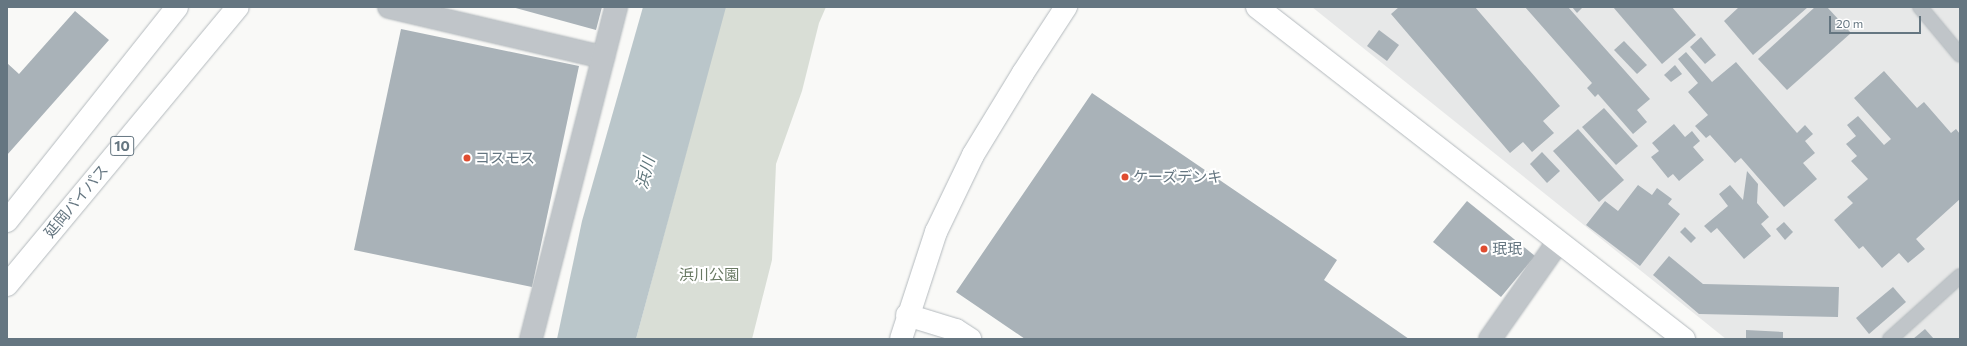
<!DOCTYPE html>
<html>
<head>
<meta charset="utf-8">
<style>
	body { margin:0 }
	#map { position:relative; width:1967px; height:346px; overflow:hidden; background:#f9f9f7; font-family:Commissioner,"Noto Sans JP",sans-serif }
	div>[style] { position:absolute }
	.built>* { inset:0; background:#e7e8e8 }
	.green>* { inset:0; background:#d9ded6 }
	.water>* { inset:0; background:#bac6ca }
	.building>* { inset:0; background:#a9b2b8 }
	.roads { filter:drop-shadow(0 0 1px #b3b9bd) drop-shadow(0 0 1px #b3b9bd) }
	.lane>* { height:14px; margin:-7px; padding:0 7px; transform-origin:7px; border-radius:7px; background:#c0c5c9 }
	.street>* { height:22px; margin:-11px; padding:0 11px; transform-origin:11px; border-radius:11px; background:#c0c5c9 }
	.secondary>* { height:22px; margin:-11px; padding:0 11px; transform-origin:11px; border-radius:11px; background:#fff }
	.highway>* { height:22px; margin:-11px; padding:0 11px; transform-origin:11px; border-radius:11px; background:#fff }
	.dots>* { width:11px; height:11px; translate:-50% -50%; box-sizing:border-box; border:2px solid #fff; border-radius:50% }
	span { translate:-50% -50%; white-space:nowrap; text-align:center; line-height:1.15; -webkit-text-stroke:4px #fff; paint-order:stroke }
	.shield-label span { padding:1px 3px; background:#fff; border:1px solid; border-radius:3px; -webkit-text-stroke-width:0 }
	.shield-label { font-size:14px; color:#657681; font-weight:700 }
	.poi-label { font-size:15px; color:#657681 }
	.left { translate:0 -50%; text-align:left }
	.street-label { font-size:15px; color:#657681 }
	.park-label { font-size:15px; color:#697963 }
	.water-label { font-size:16px; color:#5f767b; font-style:italic }
	.frame { position:absolute; inset:0; border:8px solid #657681; pointer-events:none }
	.scale { position:absolute; left:1829px; top:16px; width:92px; height:18px; box-sizing:border-box; border:2px solid #657681; border-top:0; padding-left:5px; font-size:12px; line-height:14px; white-space:nowrap; color:#657681; -webkit-text-stroke:3px #fff; paint-order:stroke }
</style>
</head>
<body>
<div id="map">
	<div class="built">
		<div style="clip-path:polygon(1312px 7px,1960px 7px,1960px 339px,1726px 339px)"></div>
	</div>
	<div class="green">
		<div style="clip-path:polygon(725px 7px,826px 7px,819px 23px,802px 91px,776px 164px,772px 260px,752px 339px,636px 339px)"></div>
	</div>
	<div class="water">
		<div style="clip-path:polygon(643px 7px,726px 7px,636px 339px,557px 339px,582px 221px)"></div>
	</div>
	<div class="building">
		<div style="clip-path:polygon(512px 7px,602px 7px,596px 30px)"></div>
		<div style="clip-path:polygon(1399px 7px,1475px 7px,1560px 106px,1543px 121px,1554px 133px,1532px 152px,1523px 142px,1510px 153px,1391px 14px)"></div>
		<div style="clip-path:polygon(1525px 7px,1568px 7px,1650px 99px,1637px 110px,1647px 122px,1633px 134px,1598px 94px,1595px 97px,1587px 88px,1592px 83px)"></div>
		<div style="clip-path:polygon(1572px 7px,1583px 7px,1577px 13px)"></div>
		<div style="clip-path:polygon(1613px 7px,1672px 7px,1696px 35px,1662px 64px)"></div>
		<div style="clip-path:polygon(1739px 7px,1808px 7px,1753px 55px,1724px 21px)"></div>
		<div style="clip-path:polygon(1815px 7px,1827px 7px,1851px 33px,1787px 90px,1758px 59px)"></div>
		<div style="clip-path:polygon(75px 11px,109px 40px,7px 155px,7px 63px,19px 74px)"></div>
		<div style="clip-path:polygon(401px 29px,579px 66px,532px 287px,354px 250px)"></div>
		<div style="clip-path:polygon(1379px 30px,1399px 45px,1387px 61px,1367px 46px)"></div>
		<div style="clip-path:polygon(1701px 37px,1716px 55px,1705px 64px,1690px 47px)"></div>
		<div style="clip-path:polygon(1624px 41px,1647px 65px,1637px 74px,1614px 50px)"></div>
		<div style="clip-path:polygon(1686px 52px,1712px 82px,1736px 62px,1797px 133px,1805px 125px,1813px 134px,1805px 141px,1815px 153px,1803px 163px,1817px 179px,1784px 207px,1741px 158px,1735px 163px,1710px 135px,1706px 138px,1695px 126px,1708px 115px,1688px 92px,1698px 83px,1678px 59px)"></div>
		<div style="clip-path:polygon(1675px 65px,1682px 74px,1671px 82px,1664px 75px)"></div>
		<div style="clip-path:polygon(1884px 71px,1917px 108px,1924px 102px,1951px 133px,1956px 129px,1960px 134px,1960px 199px,1916px 239px,1925px 249px,1908px 263px,1899px 253px,1882px 268px,1863px 246px,1859px 249px,1834px 220px,1853px 203px,1847px 197px,1868px 179px,1851px 161px,1857px 156px,1846px 144px,1856px 136px,1847px 125px,1858px 116px,1884px 145px,1891px 139px,1854px 98px)"></div>
		<div style="clip-path:polygon(1092px 93px,1337px 260px,1324px 280px,1409px 339px,1025px 339px,956px 292px)"></div>
		<div style="clip-path:polygon(1604px 108px,1638px 146px,1616px 165px,1582px 127px)"></div>
		<div style="clip-path:polygon(1674px 124px,1685px 137px,1692px 131px,1700px 141px,1693px 147px,1704px 160px,1679px 181px,1673px 174px,1668px 178px,1651px 157px,1659px 151px,1652px 143px)"></div>
		<div style="clip-path:polygon(1578px 129px,1624px 180px,1599px 202px,1553px 151px)"></div>
		<div style="clip-path:polygon(1542px 152px,1560px 171px,1547px 183px,1530px 164px)"></div>
		<div style="clip-path:polygon(1747px 171px,1758px 184px,1757px 203px,1769px 217px,1761px 224px,1771px 236px,1744px 259px,1717px 228px,1711px 233px,1704px 226px,1728px 206px,1719px 194px,1730px 185px,1743px 200px)"></div>
		<div style="clip-path:polygon(1638px 185px,1652px 195px,1657px 188px,1672px 199px,1668px 204px,1680px 214px,1640px 266px,1586px 225px,1605px 201px,1618px 211px)"></div>
		<div style="clip-path:polygon(1467px 201px,1535px 256px,1501px 297px,1433px 242px)"></div>
		<div style="clip-path:polygon(1784px 222px,1793px 232px,1785px 240px,1776px 229px)"></div>
		<div style="clip-path:polygon(1685px 227px,1696px 238px,1691px 243px,1680px 232px)"></div>
		<div style="clip-path:polygon(1669px 256px,1703px 284px,1839px 287px,1838px 317px,1699px 314px,1653px 275px)"></div>
		<div style="clip-path:polygon(1893px 287px,1906px 302px,1869px 334px,1856px 318px)"></div>
		<div style="clip-path:polygon(1925px 329px,1934px 339px,1913px 339px)"></div>
		<div style="clip-path:polygon(1746px 330px,1783px 332px,1783px 339px,1746px 339px)"></div>
	</div>
	<div class="roads">
		<div class="lane">
			<div style="left:1920px;top:7px;width:62px;rotate:50.2deg"></div>
			<div style="left:1890px;top:339px;width:94px;rotate:-42deg"></div>
		</div>
		<div class="street">
			<div style="left:389px;top:7px;width:220px;rotate:13.2deg"></div>
			<div style="left:531px;top:339px;width:343px;rotate:-75.6deg"></div>
			<div style="left:1490px;top:339px;width:118px;rotate:-55deg"></div>
		</div>
		<div class="secondary">
			<div style="left:1257px;top:7px;width:541px;rotate:37.87deg"></div>
			<div style="left:907px;top:315px;width:51px;rotate:17deg"></div>
			<div style="left:956px;top:330px;width:17px;rotate:33deg"></div>
			<div style="left:901px;top:339px;width:113px;rotate:-71.9deg"></div>
			<div style="left:936px;top:232px;width:85px;rotate:-64.3deg"></div>
			<div style="left:973px;top:155px;width:96px;rotate:-58.6deg"></div>
			<div style="left:1023px;top:73px;width:79px;rotate:-56.9deg"></div>
		</div>
		<div class="highway">
			<div style="left:7px;top:221px;width:273px;rotate:-51.5deg"></div>
			<div style="left:7px;top:285px;width:361px;rotate:-50.3deg"></div>
		</div>
	</div>
	<div class="dots">
		<div style="left:467px;top:158px;background:#df4c30"></div>
		<div style="left:1125px;top:177px;background:#df4c30"></div>
		<div style="left:1484px;top:249px;background:#df4c30"></div>
	</div>
	<div class="shield-label">
		<span style="left:122px;top:146px">10</span>
	</div>
	<div class="poi-label">
		<span class="left" style="left:475px;top:158px">コスモス</span>
		<span class="left" style="left:1133px;top:177px">ケーズデンキ</span>
		<span class="left" style="left:1492px;top:249px">珉珉</span>
	</div>
	<div class="street-label">
		<span style="left:76px;top:201px;rotate:-50deg">延岡バイパス</span>
	</div>
	<div class="park-label">
		<span style="left:709px;top:275px">浜川公園</span>
	</div>
	<div class="water-label">
		<span style="left:645px;top:173px;rotate:-75deg">浜川</span>
	</div>
	<div class="frame"></div>
	<div class="scale">20 m</div>
</div>
</body>
</html>
